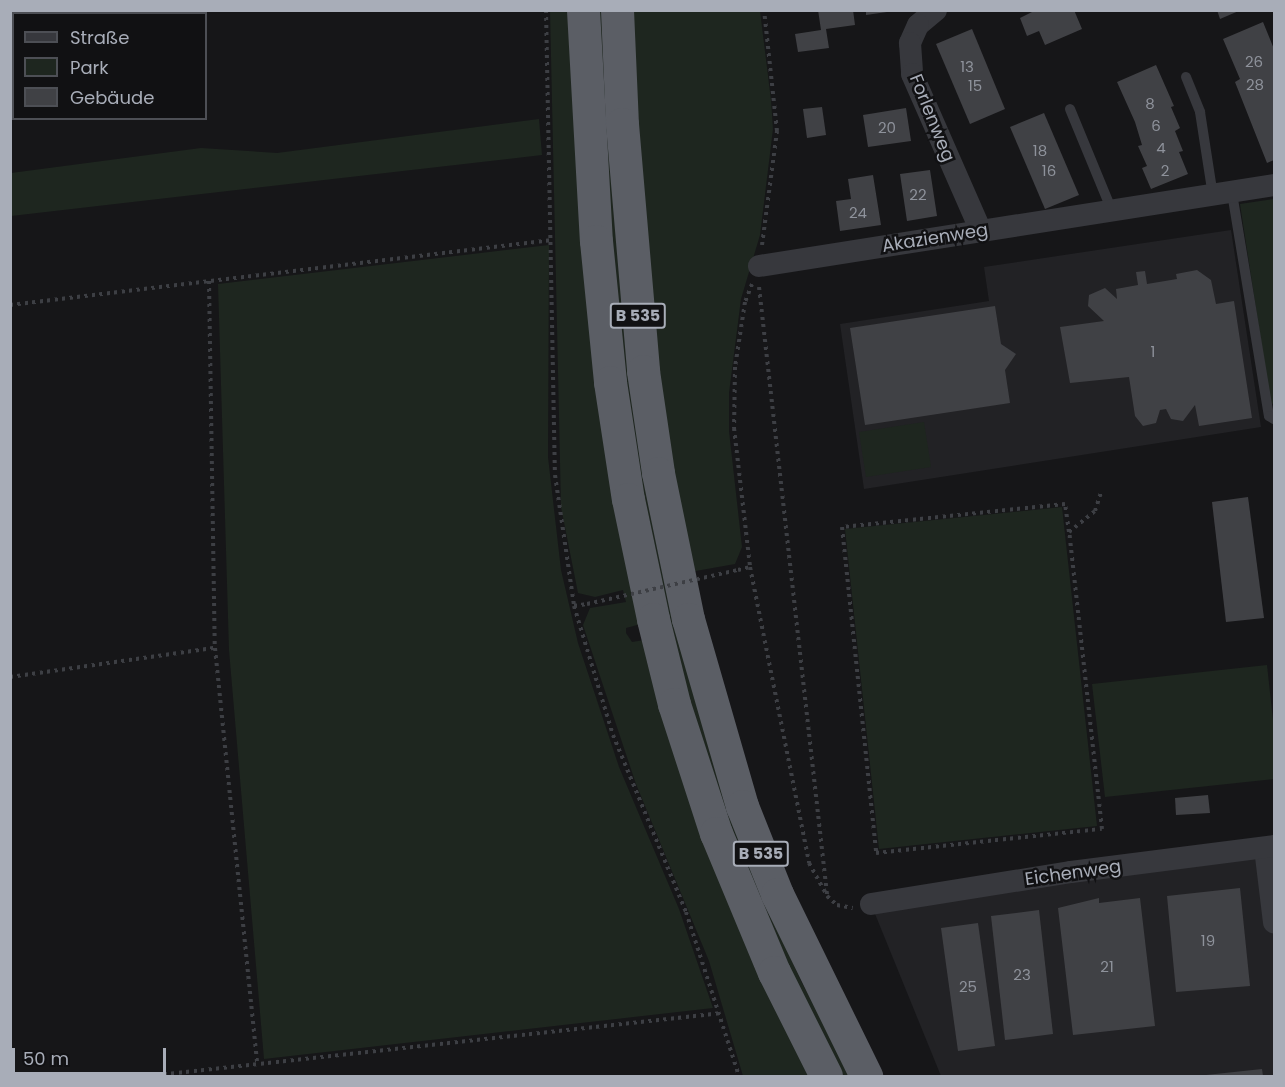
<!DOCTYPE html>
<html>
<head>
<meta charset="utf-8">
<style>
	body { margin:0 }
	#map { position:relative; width:1285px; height:1087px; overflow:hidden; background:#161618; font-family:Poppins,sans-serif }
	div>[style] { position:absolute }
	.built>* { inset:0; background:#222225 }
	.green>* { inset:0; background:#1e261f }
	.building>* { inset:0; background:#404145 }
	.path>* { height:4px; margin-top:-2px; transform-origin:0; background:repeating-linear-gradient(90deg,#3d3f44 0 3px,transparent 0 7.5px) }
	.service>* { height:10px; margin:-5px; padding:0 5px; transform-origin:5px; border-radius:5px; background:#37383d }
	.minor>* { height:22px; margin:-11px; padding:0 11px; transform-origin:11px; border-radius:11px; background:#37383d }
	.trunk>* { height:33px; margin:-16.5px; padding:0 16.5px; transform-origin:16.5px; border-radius:16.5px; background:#5b5e65 }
	.path-bridge>* { height:4px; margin-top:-2px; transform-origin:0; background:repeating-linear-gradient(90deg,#3d3f44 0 3px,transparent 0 7.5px) }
	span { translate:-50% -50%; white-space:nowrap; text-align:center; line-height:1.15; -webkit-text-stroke:5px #111113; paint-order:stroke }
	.number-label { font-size:15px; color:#8e929b }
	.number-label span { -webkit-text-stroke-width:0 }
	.shield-label span { padding:2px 4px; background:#111113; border:2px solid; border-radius:4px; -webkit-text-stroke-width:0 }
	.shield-label { font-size:16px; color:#a8adb8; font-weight:700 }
	.street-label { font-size:18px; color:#a8adb8 }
	.frame { position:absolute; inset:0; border:12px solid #a8adb8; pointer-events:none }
	.legend { position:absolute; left:12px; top:12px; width:195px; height:108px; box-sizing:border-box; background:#111113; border:2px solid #4d4f55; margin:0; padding:8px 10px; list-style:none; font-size:18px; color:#a8adb8 }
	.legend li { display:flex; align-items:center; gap:12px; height:30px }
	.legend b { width:30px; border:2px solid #4d4f55 }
	.scale { position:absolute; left:12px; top:1048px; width:154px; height:27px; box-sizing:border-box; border:3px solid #a8adb8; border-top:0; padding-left:8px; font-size:18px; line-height:21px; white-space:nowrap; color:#a8adb8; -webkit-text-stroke:4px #111113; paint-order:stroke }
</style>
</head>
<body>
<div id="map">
	<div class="built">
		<div style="clip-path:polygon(1231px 230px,1261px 427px,864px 489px,840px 324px,989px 301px,984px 267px)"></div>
		<div style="clip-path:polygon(1274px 856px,1274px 1076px,941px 1076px,871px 904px)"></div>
	</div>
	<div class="green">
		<div style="clip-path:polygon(550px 11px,571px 11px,641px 624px,626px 628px,626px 633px,632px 642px,644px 640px,811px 1076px,743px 1076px,709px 961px,636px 784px,583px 625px,590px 608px,626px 602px,623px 590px,595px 597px,578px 593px,561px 507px)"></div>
		<div style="clip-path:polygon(597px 11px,603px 11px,616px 226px,769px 911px,802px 983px,852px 1076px,843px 1076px,801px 994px,719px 803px,669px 631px,630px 429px,608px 221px)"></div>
		<div style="clip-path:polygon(631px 11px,760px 11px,771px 100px,773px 129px,760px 235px,741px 299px,729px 393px,729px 431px,742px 547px,735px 564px,690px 572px,654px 351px)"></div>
		<div style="clip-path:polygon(539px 119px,542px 155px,11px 216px,11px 173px,201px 148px,277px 153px)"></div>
		<div style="clip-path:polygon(1274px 199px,1274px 402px,1271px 406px,1240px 204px)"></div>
		<div style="clip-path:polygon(549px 245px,548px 457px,561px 570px,578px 643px,619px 767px,679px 909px,713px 1008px,264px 1059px,229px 650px,218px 284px)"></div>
		<div style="clip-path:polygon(924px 422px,931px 467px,866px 477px,859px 432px)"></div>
		<div style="clip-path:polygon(1062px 507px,1097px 826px,879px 849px,845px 529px)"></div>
		<div style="clip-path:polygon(1267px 665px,1274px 729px,1274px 779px,1105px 797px,1092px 684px)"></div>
	</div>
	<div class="building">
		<div style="clip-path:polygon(818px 10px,853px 10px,855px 25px,826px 29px,829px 48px,798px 52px,795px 34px,821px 30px)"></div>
		<div style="clip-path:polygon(866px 10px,887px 10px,887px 12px,866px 15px)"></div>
		<div style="clip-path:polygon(1036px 10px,1074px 10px,1082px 29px,1045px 45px,1039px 31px,1027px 36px,1020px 18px)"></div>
		<div style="clip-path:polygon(1217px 10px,1241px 10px,1220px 19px)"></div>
		<div style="clip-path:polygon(1263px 22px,1274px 49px,1274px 160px,1267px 163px,1235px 82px,1240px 79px,1223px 39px)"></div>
		<div style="clip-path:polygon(972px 29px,1005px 109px,970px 124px,936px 44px)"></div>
		<div style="clip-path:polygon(1156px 65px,1174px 106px,1171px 107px,1180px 128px,1175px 131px,1183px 151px,1179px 152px,1188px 174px,1151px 189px,1142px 168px,1147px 166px,1138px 146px,1142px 145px,1135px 122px,1117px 82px)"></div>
		<div style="clip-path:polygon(822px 107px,826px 135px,807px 138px,803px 109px)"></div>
		<div style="clip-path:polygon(906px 108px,911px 141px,868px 147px,863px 115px)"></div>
		<div style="clip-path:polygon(1044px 113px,1079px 195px,1045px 209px,1010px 127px)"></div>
		<div style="clip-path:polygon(930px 170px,937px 216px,907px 221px,900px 174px)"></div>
		<div style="clip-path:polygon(873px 175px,881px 225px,840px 231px,836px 201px,851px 199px,848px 179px)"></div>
		<div style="clip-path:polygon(1197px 270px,1211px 280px,1216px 304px,1234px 301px,1252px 418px,1199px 426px,1195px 405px,1183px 421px,1171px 419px,1166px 409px,1160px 410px,1156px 423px,1143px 426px,1135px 416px,1129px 377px,1070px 383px,1060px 327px,1104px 321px,1088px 306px,1089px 295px,1105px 288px,1117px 299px,1116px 289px,1138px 285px,1136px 272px,1145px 271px,1147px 284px,1177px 279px,1176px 274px)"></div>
		<div style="clip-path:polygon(995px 306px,1001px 344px,1016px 354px,1005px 370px,1010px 403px,865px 425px,850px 328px)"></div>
		<div style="clip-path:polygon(1248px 497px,1264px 618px,1226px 622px,1212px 502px)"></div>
		<div style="clip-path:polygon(1208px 795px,1210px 813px,1176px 815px,1175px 798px)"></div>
		<div style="clip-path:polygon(1240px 888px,1250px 986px,1176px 992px,1167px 896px)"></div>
		<div style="clip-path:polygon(1099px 898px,1099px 903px,1140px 898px,1155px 1026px,1073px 1035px,1058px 908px)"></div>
		<div style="clip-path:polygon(1039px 910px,1053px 1034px,1005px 1040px,991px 916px)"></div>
		<div style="clip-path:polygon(978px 923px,995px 1046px,958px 1051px,941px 928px)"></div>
		<div style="clip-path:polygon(1262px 1069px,1263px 1076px,1206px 1076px,1206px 1075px)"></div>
	</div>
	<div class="path">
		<div style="left:546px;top:10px;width:465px;rotate:88.9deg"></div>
		<div style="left:555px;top:475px;width:132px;rotate:81.7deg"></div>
		<div style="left:574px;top:606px;width:135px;rotate:73.2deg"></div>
		<div style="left:613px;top:735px;width:191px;rotate:67.6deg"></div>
		<div style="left:686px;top:912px;width:172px;rotate:72.1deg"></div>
		<div style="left:762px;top:245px;width:115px;rotate:-82.5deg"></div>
		<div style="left:777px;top:131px;width:122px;rotate:-96.1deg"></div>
		<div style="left:209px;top:281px;width:367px;rotate:89.1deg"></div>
		<div style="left:215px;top:648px;width:419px;rotate:84.2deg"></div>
		<div style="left:752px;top:284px;width:19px;rotate:111deg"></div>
		<div style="left:745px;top:302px;width:66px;rotate:98.7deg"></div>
		<div style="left:735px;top:367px;width:61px;rotate:90.9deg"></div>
		<div style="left:734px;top:428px;width:140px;rotate:83.4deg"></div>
		<div style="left:750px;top:567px;width:302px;rotate:78.7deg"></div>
		<div style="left:809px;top:863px;width:38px;rotate:61deg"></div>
		<div style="left:827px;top:896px;width:13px;rotate:42deg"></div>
		<div style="left:837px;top:905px;width:16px;rotate:11deg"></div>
		<div style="left:759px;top:287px;width:611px;rotate:83.61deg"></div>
		<div style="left:10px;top:305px;width:546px;rotate:-6.84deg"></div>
		<div style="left:1069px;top:532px;width:28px;rotate:-98deg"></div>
		<div style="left:1065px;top:504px;width:224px;rotate:174.1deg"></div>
		<div style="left:842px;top:527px;width:328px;rotate:84deg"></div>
		<div style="left:876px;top:853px;width:227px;rotate:-6.1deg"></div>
		<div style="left:1102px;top:829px;width:299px;rotate:-96.3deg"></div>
		<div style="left:1069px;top:532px;width:33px;rotate:-39deg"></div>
		<div style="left:1095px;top:511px;width:19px;rotate:-72deg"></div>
		<div style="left:738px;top:570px;width:12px;rotate:-14deg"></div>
		<div style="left:574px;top:606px;width:13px;rotate:-9deg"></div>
		<div style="left:10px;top:677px;width:207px;rotate:-8.1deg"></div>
		<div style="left:149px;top:1076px;width:576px;rotate:-6.27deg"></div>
	</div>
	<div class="service">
		<div style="left:1186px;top:77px;width:38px;rotate:68deg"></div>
		<div style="left:1200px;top:112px;width:85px;rotate:81.2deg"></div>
		<div style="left:1070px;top:109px;width:110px;rotate:67.6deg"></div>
		<div style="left:1232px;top:193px;width:226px;rotate:80.6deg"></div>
		<div style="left:1269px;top:416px;width:6px;rotate:31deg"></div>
	</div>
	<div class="minor">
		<div style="left:936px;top:10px;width:23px;rotate:140deg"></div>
		<div style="left:918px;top:25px;width:20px;rotate:114deg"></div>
		<div style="left:910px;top:43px;width:31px;rotate:86deg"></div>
		<div style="left:912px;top:74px;width:171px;rotate:66.3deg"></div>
		<div style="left:759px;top:266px;width:521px;rotate:-8.94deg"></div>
		<div style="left:1265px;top:848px;width:75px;rotate:83.1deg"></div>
		<div style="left:871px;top:904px;width:203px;rotate:-9.1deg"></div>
		<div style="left:1071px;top:872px;width:205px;rotate:-7.3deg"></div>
	</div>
	<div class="trunk">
		<div style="left:583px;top:10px;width:231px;rotate:86.8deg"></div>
		<div style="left:596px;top:241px;width:142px;rotate:84.3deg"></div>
		<div style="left:610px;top:382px;width:118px;rotate:81.3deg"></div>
		<div style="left:628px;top:499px;width:123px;rotate:78.2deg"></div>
		<div style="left:653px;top:619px;width:88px;rotate:76.1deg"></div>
		<div style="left:674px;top:704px;width:136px;rotate:72deg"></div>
		<div style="left:716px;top:833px;width:151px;rotate:67.4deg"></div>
		<div style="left:774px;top:972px;width:116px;rotate:63.4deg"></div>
		<div style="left:617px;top:10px;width:114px;rotate:87.5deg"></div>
		<div style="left:622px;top:124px;width:248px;rotate:85.1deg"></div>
		<div style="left:643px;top:371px;width:103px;rotate:81.6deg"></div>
		<div style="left:658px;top:473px;width:149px;rotate:78.4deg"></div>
		<div style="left:688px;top:619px;width:195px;rotate:73.9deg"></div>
		<div style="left:742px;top:806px;width:95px;rotate:68.3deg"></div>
		<div style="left:777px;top:894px;width:203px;rotate:63.9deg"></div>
	</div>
	<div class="path-bridge">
		<div style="left:587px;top:604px;width:155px;rotate:-12.7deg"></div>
	</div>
	<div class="number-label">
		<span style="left:1254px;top:62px">26</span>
		<span style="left:967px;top:67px">13</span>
		<span style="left:1255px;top:85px">28</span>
		<span style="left:975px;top:86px">15</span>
		<span style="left:1150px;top:104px">8</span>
		<span style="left:1156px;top:126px">6</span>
		<span style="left:887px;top:128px">20</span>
		<span style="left:1161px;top:148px">4</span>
		<span style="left:1040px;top:151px">18</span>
		<span style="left:1049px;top:171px">16</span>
		<span style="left:1165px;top:171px">2</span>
		<span style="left:918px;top:195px">22</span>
		<span style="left:858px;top:213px">24</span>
		<span style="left:1153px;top:352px">1</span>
		<span style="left:1208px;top:941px">19</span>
		<span style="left:1107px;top:967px">21</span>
		<span style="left:1022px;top:975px">23</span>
		<span style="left:968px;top:987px">25</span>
	</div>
	<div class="shield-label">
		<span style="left:638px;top:316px">B 535</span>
		<span style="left:761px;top:854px">B 535</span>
	</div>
	<div class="street-label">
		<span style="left:932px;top:118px;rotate:68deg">Forlenweg</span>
		<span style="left:935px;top:238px;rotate:-9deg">Akazienweg</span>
		<span style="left:1073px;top:873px;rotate:-8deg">Eichenweg</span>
	</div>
	<div class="frame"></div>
	<ul class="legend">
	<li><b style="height:8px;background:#37383d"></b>Straße</li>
	<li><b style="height:16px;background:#1e261f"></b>Park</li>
	<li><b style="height:16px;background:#404145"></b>Gebäude</li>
	</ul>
	<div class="scale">50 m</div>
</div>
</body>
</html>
